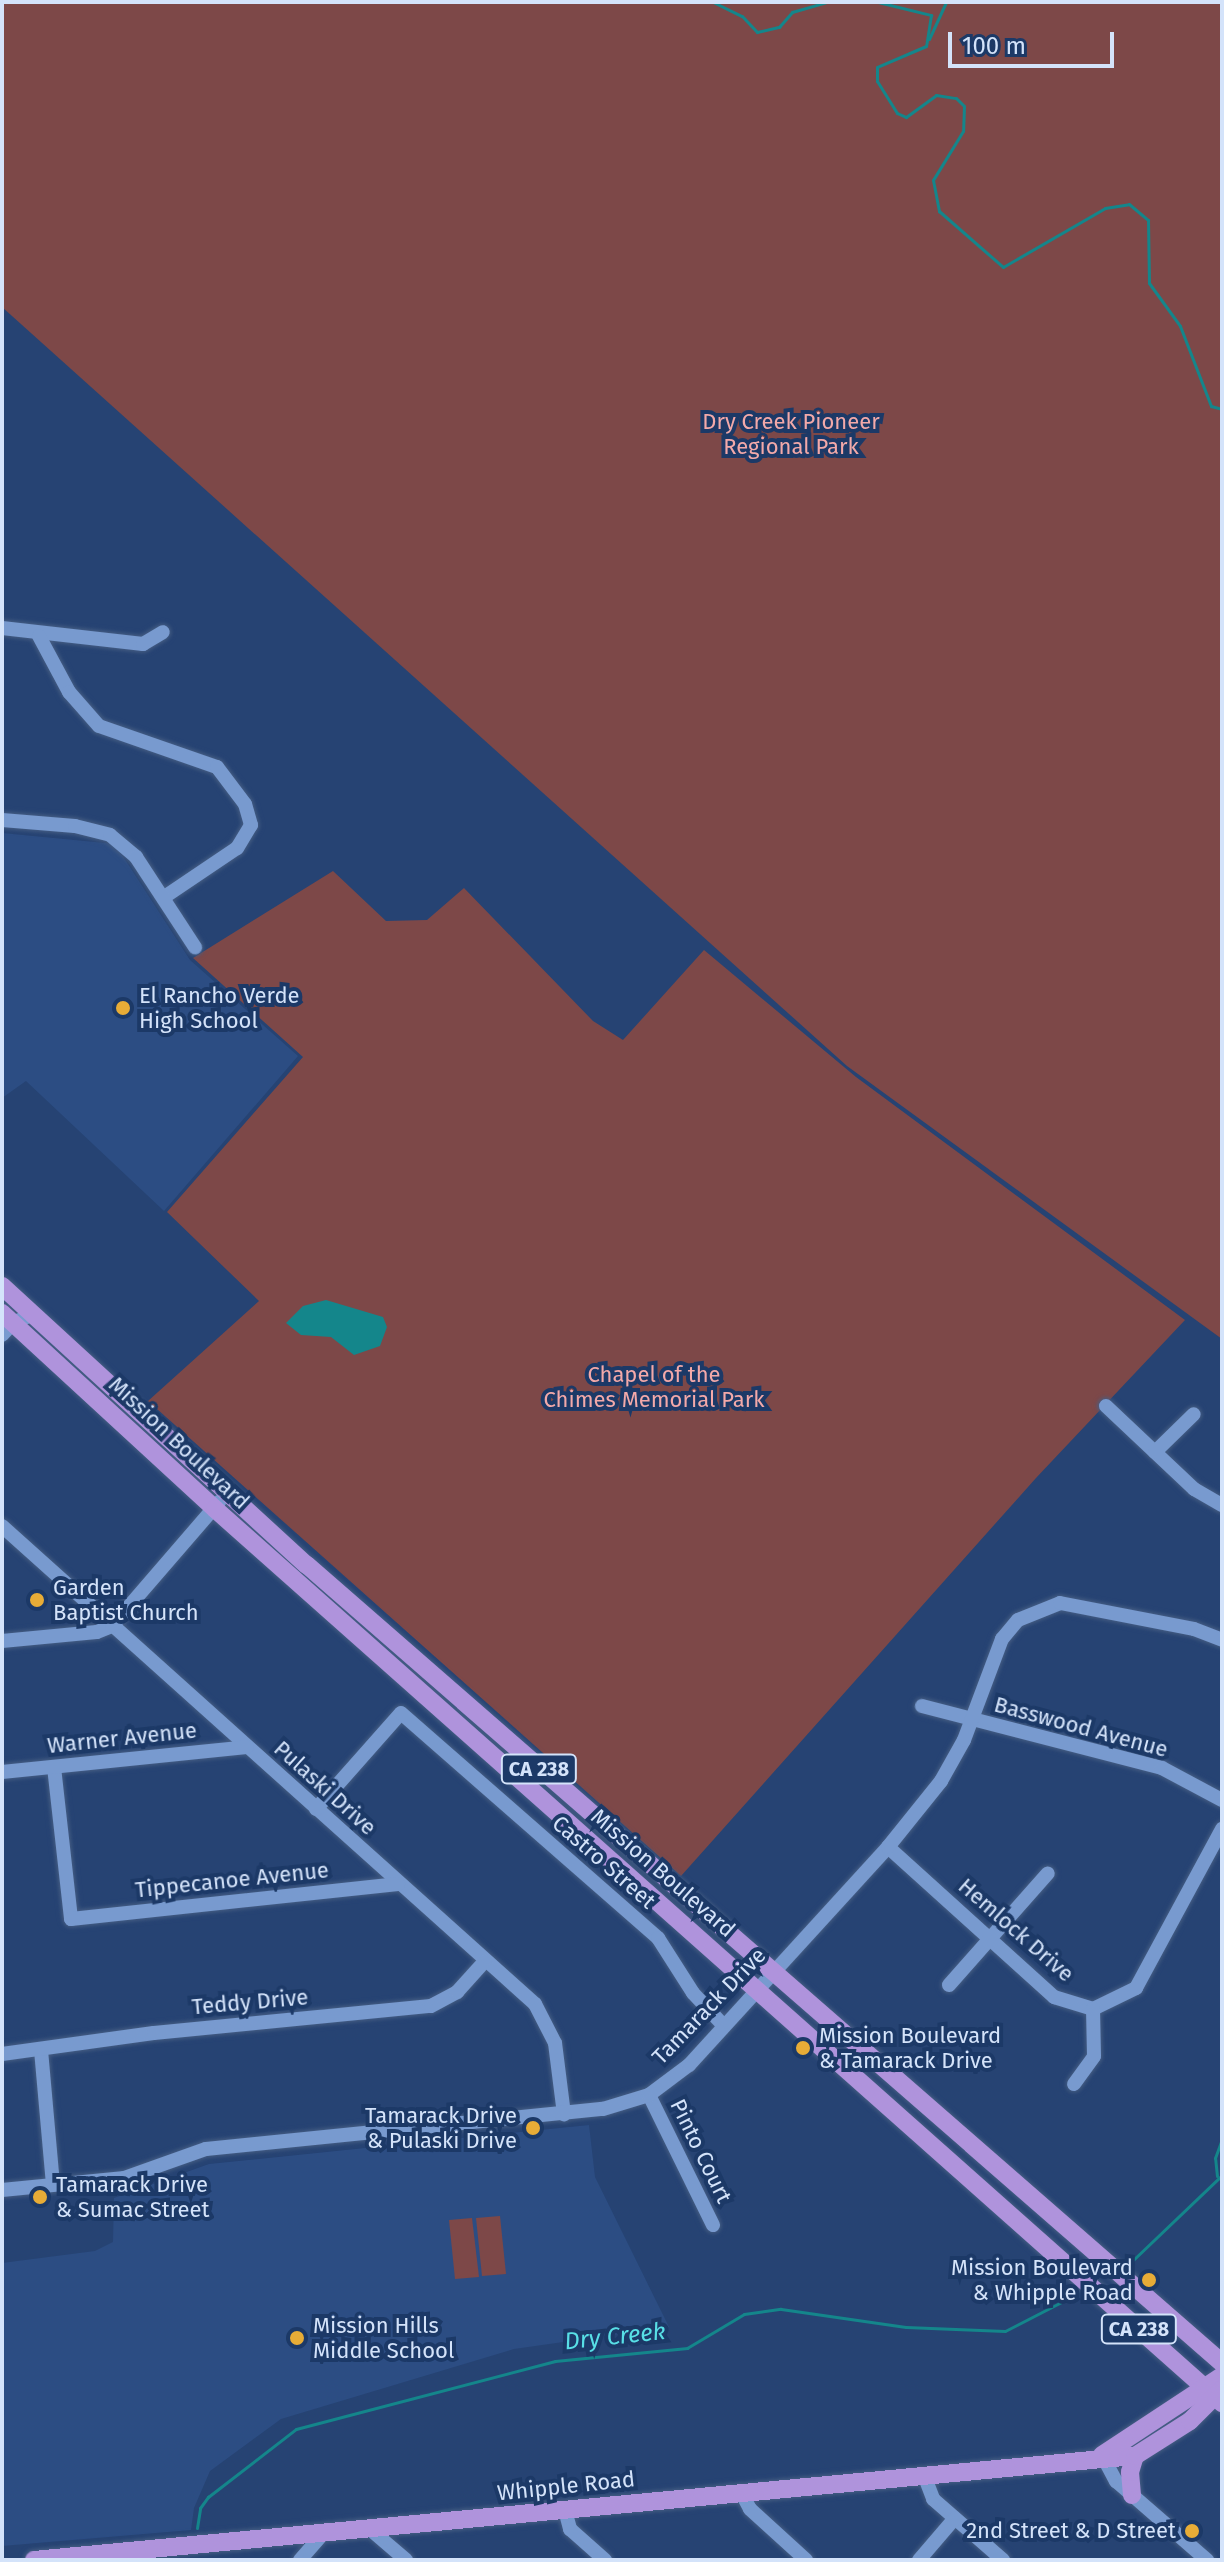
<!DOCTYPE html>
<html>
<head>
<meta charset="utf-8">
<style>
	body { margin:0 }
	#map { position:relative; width:1224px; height:2562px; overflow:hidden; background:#264373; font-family:"Fira Sans",sans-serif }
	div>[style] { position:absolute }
	.built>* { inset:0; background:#2c4d83 }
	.green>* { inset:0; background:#7d4848 }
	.water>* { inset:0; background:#14868b }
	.stream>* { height:3px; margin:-1.5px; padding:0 1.5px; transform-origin:1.5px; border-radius:1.5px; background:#14868b }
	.roads { filter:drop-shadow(0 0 2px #455d83) drop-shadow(0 0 2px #455d83) }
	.minor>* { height:14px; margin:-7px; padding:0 7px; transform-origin:7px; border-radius:7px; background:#789acf }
	.major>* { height:18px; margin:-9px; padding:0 9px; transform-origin:9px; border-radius:9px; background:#af93dc }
	.dots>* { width:22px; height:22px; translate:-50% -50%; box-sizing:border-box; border:4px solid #1c3967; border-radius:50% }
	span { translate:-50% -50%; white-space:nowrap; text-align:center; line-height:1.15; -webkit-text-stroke:8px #1c3967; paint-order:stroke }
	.shield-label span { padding:2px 6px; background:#1c3967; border:2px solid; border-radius:6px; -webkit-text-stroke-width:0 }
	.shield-label { font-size:20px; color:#d4e3fa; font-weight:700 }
	.park-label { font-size:22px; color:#f3a9a9 }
	.poi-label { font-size:22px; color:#d4e3fa }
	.left { translate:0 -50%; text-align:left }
	.right { translate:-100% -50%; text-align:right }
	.street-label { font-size:22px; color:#d4e3fa }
	.water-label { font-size:24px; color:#58dfe6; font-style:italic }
	.frame { position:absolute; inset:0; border:4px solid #d4e3fa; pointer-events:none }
	.scale { position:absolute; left:948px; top:32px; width:166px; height:36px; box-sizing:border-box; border:4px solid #d4e3fa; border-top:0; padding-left:10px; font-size:24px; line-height:28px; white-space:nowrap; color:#d4e3fa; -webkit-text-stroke:6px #1c3967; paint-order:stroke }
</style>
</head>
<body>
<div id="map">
	<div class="built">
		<div style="clip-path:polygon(2px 833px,115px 844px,190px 960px,298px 1056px,164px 1211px,26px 1081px,2px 1098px)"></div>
		<div style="clip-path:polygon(589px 2125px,595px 2177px,669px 2327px,514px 2349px,281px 2419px,210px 2471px,194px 2508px,191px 2530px,2px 2546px,2px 2263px,95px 2251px,113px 2242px,114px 2198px,209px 2164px)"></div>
	</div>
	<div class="green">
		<div style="clip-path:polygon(2px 2px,1222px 2px,1222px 1339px,847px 1066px,2px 307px)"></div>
		<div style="clip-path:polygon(333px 871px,386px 921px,427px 920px,464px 888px,593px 1021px,623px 1040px,704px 950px,856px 1077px,1185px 1320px,1036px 1478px,681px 1876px,148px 1401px,259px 1301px,167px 1212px,303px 1057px,193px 958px)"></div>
		<div style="clip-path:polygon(500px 2216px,506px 2274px,482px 2276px,476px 2218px)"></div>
		<div style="clip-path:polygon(472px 2218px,479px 2277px,455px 2279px,449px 2220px)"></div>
	</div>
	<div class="water">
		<div style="clip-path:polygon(326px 1300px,383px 1317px,387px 1327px,380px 1346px,354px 1355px,331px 1337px,301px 1335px,286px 1323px,303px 1306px)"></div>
	</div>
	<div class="stream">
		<div style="left:713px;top:2px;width:32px;rotate:26deg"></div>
		<div style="left:742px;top:16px;width:22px;rotate:47deg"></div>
		<div style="left:757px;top:32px;width:23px;rotate:-13deg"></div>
		<div style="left:779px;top:27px;width:20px;rotate:-49deg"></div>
		<div style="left:792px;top:12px;width:35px;rotate:-16deg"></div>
		<div style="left:878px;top:2px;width:55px;rotate:13.8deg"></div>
		<div style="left:931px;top:15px;width:31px;rotate:99deg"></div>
		<div style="left:929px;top:39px;width:41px;rotate:-65.3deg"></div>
		<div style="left:926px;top:46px;width:53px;rotate:156.8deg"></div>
		<div style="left:877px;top:67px;width:14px;rotate:90deg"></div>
		<div style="left:877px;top:81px;width:38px;rotate:58deg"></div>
		<div style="left:897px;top:113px;width:10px;rotate:24deg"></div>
		<div style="left:906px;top:117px;width:37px;rotate:-36deg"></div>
		<div style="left:936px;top:95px;width:20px;rotate:9deg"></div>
		<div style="left:956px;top:98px;width:11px;rotate:45deg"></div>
		<div style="left:964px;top:106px;width:25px;rotate:92deg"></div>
		<div style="left:963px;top:131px;width:57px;rotate:121.5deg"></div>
		<div style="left:933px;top:180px;width:32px;rotate:79deg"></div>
		<div style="left:939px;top:211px;width:85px;rotate:41.2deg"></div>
		<div style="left:1003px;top:267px;width:118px;rotate:-30deg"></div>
		<div style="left:1105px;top:208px;width:24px;rotate:-9deg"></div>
		<div style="left:1129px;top:204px;width:25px;rotate:40deg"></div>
		<div style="left:1148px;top:220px;width:63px;rotate:89.1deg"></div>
		<div style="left:1149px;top:283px;width:53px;rotate:54.2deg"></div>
		<div style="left:1180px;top:326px;width:86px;rotate:68.8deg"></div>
		<div style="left:1211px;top:406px;width:11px;rotate:15deg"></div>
		<div style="left:1217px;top:2176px;width:18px;rotate:-96deg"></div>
		<div style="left:1215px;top:2158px;width:20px;rotate:-70deg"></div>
		<div style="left:1132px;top:2261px;width:124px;rotate:-43.7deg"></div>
		<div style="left:197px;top:2528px;width:20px;rotate:-81deg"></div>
		<div style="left:200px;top:2508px;width:14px;rotate:-54deg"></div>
		<div style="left:208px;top:2497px;width:111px;rotate:-37.7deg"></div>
		<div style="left:296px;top:2429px;width:268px;rotate:-14.7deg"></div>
		<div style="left:555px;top:2361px;width:133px;rotate:-5.6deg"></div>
		<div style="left:687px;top:2348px;width:66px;rotate:-30.8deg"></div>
		<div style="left:744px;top:2314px;width:37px;rotate:-8deg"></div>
		<div style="left:781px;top:2309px;width:126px;rotate:8.2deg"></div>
		<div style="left:906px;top:2327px;width:99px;rotate:2.3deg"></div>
		<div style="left:1005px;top:2331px;width:76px;rotate:-27.2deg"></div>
		<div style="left:189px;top:2560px;width:1px"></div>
	</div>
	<div class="roads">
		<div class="minor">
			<div style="left:2px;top:628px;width:142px;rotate:6.5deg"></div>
			<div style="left:143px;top:644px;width:23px;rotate:-31deg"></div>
			<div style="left:39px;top:636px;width:64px;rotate:61.8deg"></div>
			<div style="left:69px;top:692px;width:45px;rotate:48.6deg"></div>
			<div style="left:99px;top:726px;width:125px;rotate:19.2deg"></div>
			<div style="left:217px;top:767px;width:46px;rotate:52.9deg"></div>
			<div style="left:245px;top:804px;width:22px;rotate:74deg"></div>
			<div style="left:251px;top:825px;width:27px;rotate:121deg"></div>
			<div style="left:237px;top:848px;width:89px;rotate:146deg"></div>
			<div style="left:2px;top:820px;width:73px;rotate:4.7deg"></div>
			<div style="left:75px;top:826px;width:36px;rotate:14deg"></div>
			<div style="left:110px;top:835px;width:34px;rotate:40deg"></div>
			<div style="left:136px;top:857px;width:108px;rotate:56.8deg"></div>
			<div style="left:2px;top:1335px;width:16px;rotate:-47deg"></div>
			<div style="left:13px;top:1323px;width:22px;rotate:-24deg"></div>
			<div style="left:1106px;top:1406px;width:121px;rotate:43.3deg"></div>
			<div style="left:1194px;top:1489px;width:32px;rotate:30deg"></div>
			<div style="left:1155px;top:1452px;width:54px;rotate:-44.3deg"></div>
			<div style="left:2px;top:1526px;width:716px;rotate:41.89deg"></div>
			<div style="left:535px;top:2004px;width:44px;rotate:62.9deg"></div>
			<div style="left:555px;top:2043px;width:72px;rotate:82.8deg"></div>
			<div style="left:2px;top:1641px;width:95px;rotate:-5.4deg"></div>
			<div style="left:97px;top:1632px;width:16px;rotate:-22deg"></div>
			<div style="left:112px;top:1626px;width:164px;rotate:-49.2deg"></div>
			<div style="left:922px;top:1706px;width:248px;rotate:14.5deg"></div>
			<div style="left:1162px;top:1768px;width:68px;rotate:28.1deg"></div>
			<div style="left:54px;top:1767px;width:153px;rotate:83.6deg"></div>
			<div style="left:71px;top:1919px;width:329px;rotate:-6.1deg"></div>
			<div style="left:2px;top:1772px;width:246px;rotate:-5.8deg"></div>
			<div style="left:316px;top:1809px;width:128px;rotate:-48.5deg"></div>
			<div style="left:401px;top:1713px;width:342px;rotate:41.2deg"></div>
			<div style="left:658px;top:1938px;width:65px;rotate:57.5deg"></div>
			<div style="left:693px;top:1993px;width:45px;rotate:46.8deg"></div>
			<div style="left:888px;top:1847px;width:224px;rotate:42.1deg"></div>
			<div style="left:1054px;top:1997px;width:41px;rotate:17.1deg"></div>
			<div style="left:1093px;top:2009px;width:48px;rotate:-26deg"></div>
			<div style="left:1136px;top:1988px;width:181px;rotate:-61.6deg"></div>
			<div style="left:949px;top:1985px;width:149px;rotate:-48.5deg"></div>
			<div style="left:41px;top:2050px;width:135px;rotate:84.9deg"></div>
			<div style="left:2px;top:2054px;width:153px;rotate:-7.9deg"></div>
			<div style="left:154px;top:2033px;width:278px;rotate:-5.6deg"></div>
			<div style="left:431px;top:2006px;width:30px;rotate:-28deg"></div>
			<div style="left:457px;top:1992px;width:42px;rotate:-47.9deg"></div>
			<div style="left:1074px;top:2084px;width:34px;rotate:-54deg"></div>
			<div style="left:1094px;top:2056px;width:47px;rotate:-91.2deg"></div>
			<div style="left:649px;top:2095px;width:145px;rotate:63.8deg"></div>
			<div style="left:2px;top:2190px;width:123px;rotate:-5.6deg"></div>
			<div style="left:124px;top:2178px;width:87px;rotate:-19.5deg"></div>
			<div style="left:206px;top:2149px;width:399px;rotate:-5.8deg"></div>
			<div style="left:603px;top:2109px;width:48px;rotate:-16.9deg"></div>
			<div style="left:649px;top:2095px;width:50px;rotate:-36.9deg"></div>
			<div style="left:689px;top:2065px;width:295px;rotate:-47.6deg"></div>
			<div style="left:888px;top:1847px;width:85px;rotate:-51.2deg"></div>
			<div style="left:941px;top:1781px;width:47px;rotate:-60.7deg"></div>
			<div style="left:964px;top:1740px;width:108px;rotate:-69.4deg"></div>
			<div style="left:1002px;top:1639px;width:25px;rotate:-50deg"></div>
			<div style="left:1018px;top:1620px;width:45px;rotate:-22deg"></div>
			<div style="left:1060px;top:1603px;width:136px;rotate:11deg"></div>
			<div style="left:1194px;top:1629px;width:30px;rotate:21deg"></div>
			<div style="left:1102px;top:2455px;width:30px;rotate:62deg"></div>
			<div style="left:1116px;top:2481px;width:121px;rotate:41deg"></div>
			<div style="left:924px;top:2475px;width:26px;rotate:69deg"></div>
			<div style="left:933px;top:2499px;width:93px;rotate:41.1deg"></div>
			<div style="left:741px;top:2492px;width:19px;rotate:62deg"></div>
			<div style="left:750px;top:2509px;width:76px;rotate:42.3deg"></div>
			<div style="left:565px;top:2510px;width:20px;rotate:75deg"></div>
			<div style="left:570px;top:2529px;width:47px;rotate:41.5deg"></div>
			<div style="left:371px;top:2530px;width:46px;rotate:40.6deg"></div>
			<div style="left:300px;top:2560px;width:37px;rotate:-49deg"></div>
			<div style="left:919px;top:2560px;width:55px;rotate:-49.4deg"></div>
		</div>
		<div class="major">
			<div style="left:2px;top:1286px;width:413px;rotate:42.5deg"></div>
			<div style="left:307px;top:1565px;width:1214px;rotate:41.09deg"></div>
			<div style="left:2px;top:1313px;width:289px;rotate:42.6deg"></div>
			<div style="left:215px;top:1509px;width:1347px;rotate:41.6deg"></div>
			<div style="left:1102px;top:2455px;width:144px;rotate:-33.4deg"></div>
			<div style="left:1132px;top:2495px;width:23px;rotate:-95deg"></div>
			<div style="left:1130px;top:2472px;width:17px;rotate:-73deg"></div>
			<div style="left:34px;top:2560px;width:1106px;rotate:-5.4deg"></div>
			<div style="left:1135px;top:2456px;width:65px;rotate:-32.5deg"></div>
			<div style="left:1190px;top:2421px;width:45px;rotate:-45deg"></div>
		</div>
	</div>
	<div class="dots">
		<div style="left:123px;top:1008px;background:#e7ac37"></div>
		<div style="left:37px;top:1600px;background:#e7ac37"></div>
		<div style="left:803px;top:2048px;background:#e7ac37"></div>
		<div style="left:533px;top:2128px;background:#e7ac37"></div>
		<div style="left:40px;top:2197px;background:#e7ac37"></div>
		<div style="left:1149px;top:2280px;background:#e7ac37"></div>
		<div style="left:297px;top:2338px;background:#e7ac37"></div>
		<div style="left:1192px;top:2531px;background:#e7ac37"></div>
	</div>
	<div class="shield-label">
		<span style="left:539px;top:1769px">CA 238</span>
		<span style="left:1139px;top:2329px">CA 238</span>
	</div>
	<div class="park-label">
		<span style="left:791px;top:434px">Dry Creek Pioneer<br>Regional Park</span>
		<span style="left:654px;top:1387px">Chapel of the<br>Chimes Memorial Park</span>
	</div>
	<div class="poi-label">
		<span class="left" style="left:139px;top:1008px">El Rancho Verde<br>High School</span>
		<span class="left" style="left:53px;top:1600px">Garden<br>Baptist Church</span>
		<span class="left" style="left:819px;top:2048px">Mission Boulevard<br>&amp; Tamarack Drive</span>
		<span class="right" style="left:517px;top:2128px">Tamarack Drive<br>&amp; Pulaski Drive</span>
		<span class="left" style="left:56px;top:2197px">Tamarack Drive<br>&amp; Sumac Street</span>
		<span class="right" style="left:1133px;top:2280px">Mission Boulevard<br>&amp; Whipple Road</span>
		<span class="left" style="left:313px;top:2338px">Mission Hills<br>Middle School</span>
		<span class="right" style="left:1176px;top:2531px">2nd Street &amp; D Street</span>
	</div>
	<div class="street-label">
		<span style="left:179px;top:1443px;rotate:43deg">Mission Boulevard</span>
		<span style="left:1081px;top:1727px;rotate:15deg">Basswood Avenue</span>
		<span style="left:122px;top:1738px;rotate:-6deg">Warner Avenue</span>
		<span style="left:325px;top:1788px;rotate:42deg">Pulaski Drive</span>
		<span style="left:604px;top:1862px;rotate:41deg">Castro Street</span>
		<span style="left:663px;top:1873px;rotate:41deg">Mission Boulevard</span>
		<span style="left:232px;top:1880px;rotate:-6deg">Tippecanoe Avenue</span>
		<span style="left:1016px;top:1930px;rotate:41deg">Hemlock Drive</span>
		<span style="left:250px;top:2002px;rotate:-5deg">Teddy Drive</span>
		<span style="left:709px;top:2006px;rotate:-46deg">Tamarack Drive</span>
		<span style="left:701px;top:2151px;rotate:64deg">Pinto Court</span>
		<span style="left:566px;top:2486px;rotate:-6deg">Whipple Road</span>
	</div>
	<div class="water-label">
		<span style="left:615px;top:2337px;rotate:-6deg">Dry Creek</span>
	</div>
	<div class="frame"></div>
	<div class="scale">100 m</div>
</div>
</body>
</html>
